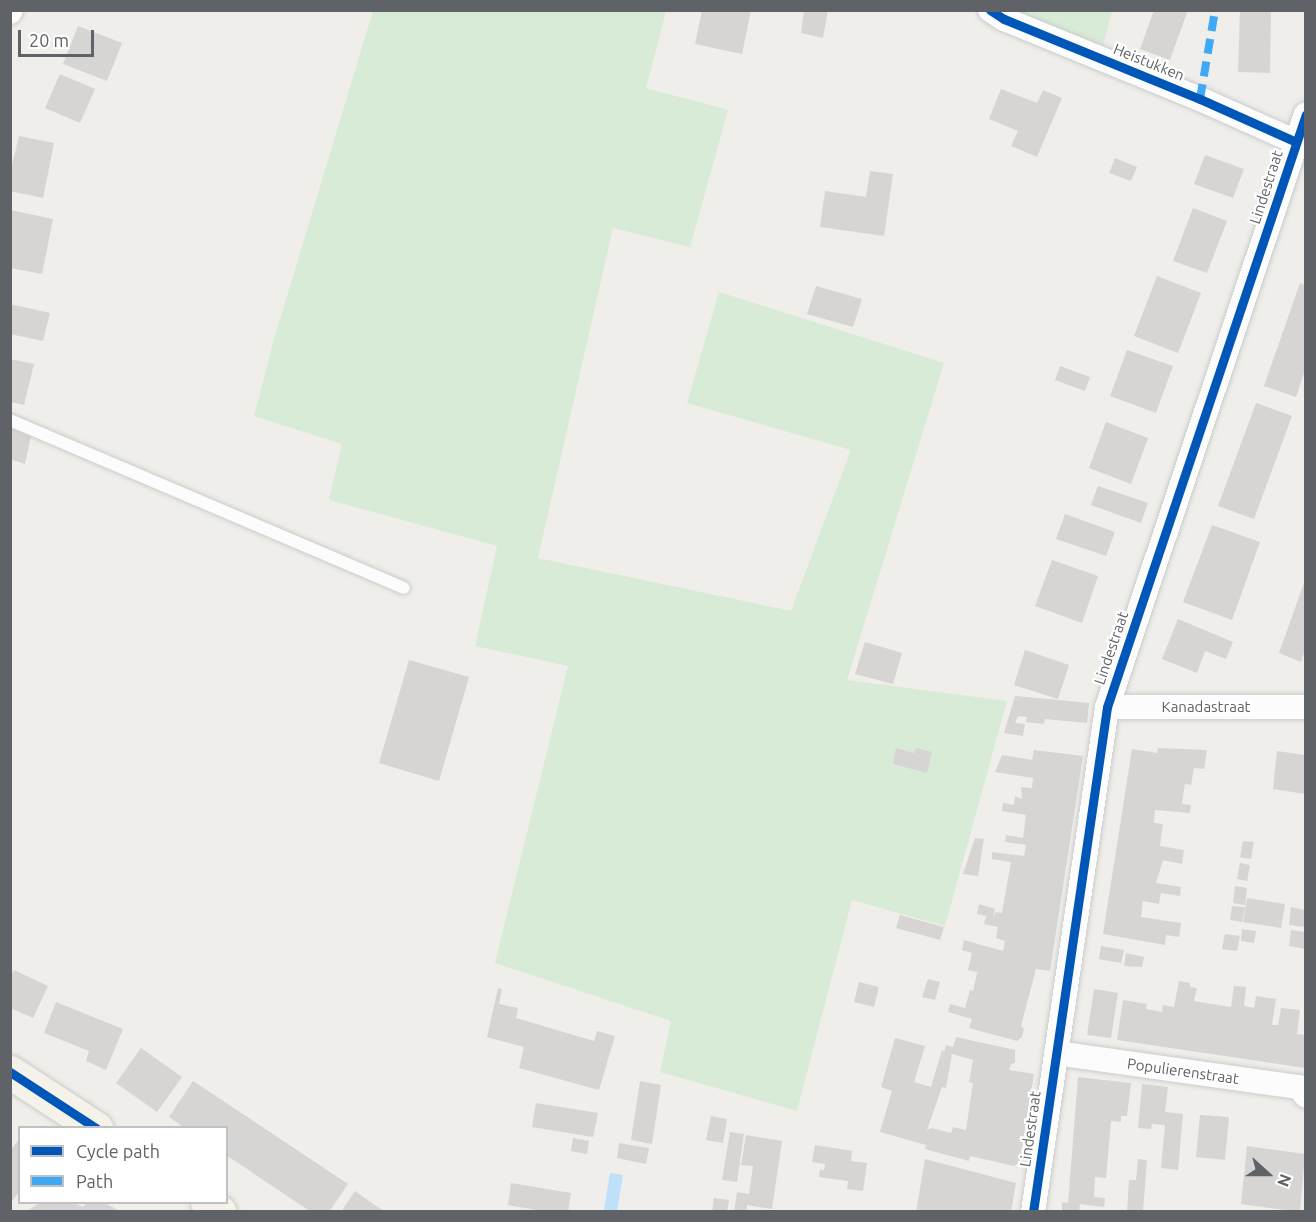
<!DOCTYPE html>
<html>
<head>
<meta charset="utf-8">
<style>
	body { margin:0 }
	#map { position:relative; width:1316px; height:1222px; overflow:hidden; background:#efeeea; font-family:Ubuntu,sans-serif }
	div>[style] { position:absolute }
	.green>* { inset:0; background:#d8ebd6 }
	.water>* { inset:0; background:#bfe0f9 }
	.building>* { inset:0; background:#d6d5d3 }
	.roads { filter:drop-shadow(0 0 2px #cbcccc) drop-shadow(0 0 2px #cbcccc) }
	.lane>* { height:12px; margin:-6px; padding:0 6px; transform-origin:6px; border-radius:6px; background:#fdfcfc }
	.street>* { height:24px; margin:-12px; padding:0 12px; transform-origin:12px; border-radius:12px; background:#fdfcfc }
	.primary>* { height:33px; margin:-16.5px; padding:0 16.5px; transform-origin:16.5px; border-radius:16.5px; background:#f4f2e9 }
	.quiet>* { height:8px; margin-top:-4px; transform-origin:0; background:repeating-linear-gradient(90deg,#3fa9f5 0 15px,transparent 0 23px) }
	.cycleway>* { height:9px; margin:-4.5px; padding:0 4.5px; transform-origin:4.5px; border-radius:4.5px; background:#0057b8 }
	span { translate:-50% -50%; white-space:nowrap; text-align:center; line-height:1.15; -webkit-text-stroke:4.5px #fff; paint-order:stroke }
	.street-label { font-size:15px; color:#5f6368 }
	.frame { position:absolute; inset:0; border:12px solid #5f6368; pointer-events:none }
	.legend { position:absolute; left:18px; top:1126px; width:210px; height:78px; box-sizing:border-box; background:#fff; border:2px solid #bfc1c3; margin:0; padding:8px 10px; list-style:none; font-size:18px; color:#5f6368 }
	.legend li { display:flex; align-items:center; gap:12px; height:30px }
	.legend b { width:30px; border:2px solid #bfc1c3 }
	.north { position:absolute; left:1238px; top:1144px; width:60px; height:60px; -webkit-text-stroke:4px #fff; paint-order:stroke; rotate:111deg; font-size:16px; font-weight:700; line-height:24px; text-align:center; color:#5f6368 }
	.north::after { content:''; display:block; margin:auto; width:21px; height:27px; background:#5f6368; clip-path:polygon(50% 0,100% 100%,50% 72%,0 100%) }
	.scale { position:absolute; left:18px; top:30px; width:76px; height:27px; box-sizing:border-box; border:3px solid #5f6368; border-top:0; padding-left:8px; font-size:18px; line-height:21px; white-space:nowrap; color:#5f6368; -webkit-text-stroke:4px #fff; paint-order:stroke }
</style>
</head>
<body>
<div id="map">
	<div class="green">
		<div style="clip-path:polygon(373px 11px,666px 11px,646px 88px,728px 110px,690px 247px,613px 228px,538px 558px,791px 611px,851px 450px,687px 403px,719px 292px,944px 363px,847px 680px,1007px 701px,945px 926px,852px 900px,797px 1111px,660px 1072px,671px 1021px,495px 963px,568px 666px,475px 646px,497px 546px,329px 500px,342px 444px,254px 416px,274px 339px)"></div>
		<div style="clip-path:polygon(1001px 11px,1112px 11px,1102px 50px)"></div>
	</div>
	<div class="water">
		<div style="clip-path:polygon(610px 1173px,623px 1175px,617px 1211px,604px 1210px)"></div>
	</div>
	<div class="building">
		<div style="clip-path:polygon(702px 10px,751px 10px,742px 54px,695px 44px)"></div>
		<div style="clip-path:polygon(804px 10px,828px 10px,823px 38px,801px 33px)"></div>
		<div style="clip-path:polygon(1154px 10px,1188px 10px,1170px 60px,1140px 49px)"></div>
		<div style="clip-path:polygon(1240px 10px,1271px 10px,1270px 73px,1238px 72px)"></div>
		<div style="clip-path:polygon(78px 26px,122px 43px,107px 81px,63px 64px)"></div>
		<div style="clip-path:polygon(60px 74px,95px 89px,80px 123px,45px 108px)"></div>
		<div style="clip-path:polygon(1001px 89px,1037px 103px,1043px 90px,1062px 98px,1037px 157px,1011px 146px,1018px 131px,989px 119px)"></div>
		<div style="clip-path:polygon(19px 136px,54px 143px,43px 198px,10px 191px,10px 174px)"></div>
		<div style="clip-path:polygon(1205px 155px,1244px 169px,1233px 198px,1194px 184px)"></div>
		<div style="clip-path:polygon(1115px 158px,1137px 167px,1131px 181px,1109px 173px)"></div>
		<div style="clip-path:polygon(870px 171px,893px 174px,884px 236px,820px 227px,825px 191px,866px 197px)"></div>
		<div style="clip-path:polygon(1193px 208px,1227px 221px,1207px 273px,1173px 261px)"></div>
		<div style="clip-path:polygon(10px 210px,53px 219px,42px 274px,10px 268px)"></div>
		<div style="clip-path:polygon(1157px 276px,1201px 293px,1178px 353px,1134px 336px)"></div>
		<div style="clip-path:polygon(1300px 283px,1305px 285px,1305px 370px,1296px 397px,1264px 386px)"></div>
		<div style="clip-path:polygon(816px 286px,862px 299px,853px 327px,807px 314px)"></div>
		<div style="clip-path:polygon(10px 304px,50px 313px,43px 341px,10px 334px)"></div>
		<div style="clip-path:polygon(1127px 350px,1173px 366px,1156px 413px,1110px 396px)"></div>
		<div style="clip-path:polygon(10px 359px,34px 364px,24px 405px,10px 402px)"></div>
		<div style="clip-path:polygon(1060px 366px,1090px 377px,1085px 391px,1055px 380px)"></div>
		<div style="clip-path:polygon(1256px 403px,1292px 416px,1254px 519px,1218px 506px)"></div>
		<div style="clip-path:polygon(1106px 422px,1148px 438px,1131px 484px,1089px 468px)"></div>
		<div style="clip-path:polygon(10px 428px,31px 436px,25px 464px,10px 459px)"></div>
		<div style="clip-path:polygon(1098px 486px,1148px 503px,1141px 523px,1091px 505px)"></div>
		<div style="clip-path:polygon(1065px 514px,1115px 532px,1106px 556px,1056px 539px)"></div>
		<div style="clip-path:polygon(1212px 525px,1260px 542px,1232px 620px,1183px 602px)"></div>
		<div style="clip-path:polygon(1052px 560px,1098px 576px,1082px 623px,1035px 606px)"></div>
		<div style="clip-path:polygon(1305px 580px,1305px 650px,1301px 662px,1279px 653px)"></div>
		<div style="clip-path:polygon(1178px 619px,1233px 642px,1226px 659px,1205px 651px,1197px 673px,1162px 659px)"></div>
		<div style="clip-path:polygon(865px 642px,902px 653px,893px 684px,855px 674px)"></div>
		<div style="clip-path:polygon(1025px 650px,1069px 665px,1058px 699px,1014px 685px)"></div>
		<div style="clip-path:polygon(409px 660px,469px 677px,439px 781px,379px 763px)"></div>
		<div style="clip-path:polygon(1015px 696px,1089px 703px,1087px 723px,1045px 719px,1044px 724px,1026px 722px,1027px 717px,1018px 716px,1015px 723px,1025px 724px,1023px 736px,1004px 733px)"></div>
		<div style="clip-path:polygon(896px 748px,914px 753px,916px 748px,932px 752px,927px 773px,893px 764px)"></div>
		<div style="clip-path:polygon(1158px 748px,1207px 750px,1204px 769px,1194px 768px,1191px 785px,1185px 784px,1182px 804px,1191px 805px,1190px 813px,1155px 810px,1154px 823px,1163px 824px,1160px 846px,1184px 850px,1182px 864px,1163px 860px,1156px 883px,1181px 887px,1180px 896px,1161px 893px,1159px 904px,1143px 901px,1141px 917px,1181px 923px,1179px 937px,1166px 935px,1165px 945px,1103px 934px,1132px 749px,1157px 753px)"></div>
		<div style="clip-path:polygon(1034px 750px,1083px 756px,1050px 971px,1036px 969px,1021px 1026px,1024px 1029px,1022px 1037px,1017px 1041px,969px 1028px,972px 1019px,948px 1012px,950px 1004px,965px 1008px,970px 990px,973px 991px,977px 973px,980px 973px,968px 970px,972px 953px,962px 950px,964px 940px,1003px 951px,1005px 941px,996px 938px,998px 927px,984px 924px,986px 916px,977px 914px,979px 904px,995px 909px,993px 918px,996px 912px,1002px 913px,1011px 862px,992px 859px,992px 852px,1024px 856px,1026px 845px,1005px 842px,1006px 835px,1023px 838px,1026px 815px,1002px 811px,1003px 803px,1014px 805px,1015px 796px,1022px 799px,1021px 787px,1032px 788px,1033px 778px,995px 772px,1002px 755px,1032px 760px)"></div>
		<div style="clip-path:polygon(1277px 751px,1305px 755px,1305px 794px,1273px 789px)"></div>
		<div style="clip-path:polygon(975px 838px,984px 839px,978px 876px,963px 874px)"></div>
		<div style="clip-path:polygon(1243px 841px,1254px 842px,1251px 859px,1240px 857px)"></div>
		<div style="clip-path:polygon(1240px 863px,1250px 865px,1247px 881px,1237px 879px)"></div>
		<div style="clip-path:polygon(1235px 886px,1247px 888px,1245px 905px,1233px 903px)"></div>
		<div style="clip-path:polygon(1247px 898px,1285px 904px,1281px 928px,1243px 922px)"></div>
		<div style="clip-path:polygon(1232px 906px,1245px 907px,1242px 922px,1230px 920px)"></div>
		<div style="clip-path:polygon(1291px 907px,1305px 910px,1305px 927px,1289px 925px)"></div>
		<div style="clip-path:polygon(900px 915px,944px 927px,940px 940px,896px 928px)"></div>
		<div style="clip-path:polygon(1242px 929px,1256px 931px,1254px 943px,1241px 941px)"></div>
		<div style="clip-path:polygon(1291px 930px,1305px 932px,1305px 949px,1289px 946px)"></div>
		<div style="clip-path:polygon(1225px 934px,1240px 936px,1237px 951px,1222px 949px)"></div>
		<div style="clip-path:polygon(1101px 946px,1124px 950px,1121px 963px,1099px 959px)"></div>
		<div style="clip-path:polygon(1126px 953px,1144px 957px,1142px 967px,1124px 966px)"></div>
		<div style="clip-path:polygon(14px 970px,48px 986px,33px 1018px,10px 1008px,10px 977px)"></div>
		<div style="clip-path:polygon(928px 979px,940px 982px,935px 1000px,922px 997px)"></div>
		<div style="clip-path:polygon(1179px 981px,1190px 983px,1190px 987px,1197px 988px,1194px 1001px,1231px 1007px,1234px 986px,1246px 987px,1244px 1006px,1254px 1008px,1256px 996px,1276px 999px,1272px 1025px,1278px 1025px,1281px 1008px,1300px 1010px,1297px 1034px,1305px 1035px,1305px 1068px,1117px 1040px,1123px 1000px,1147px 1004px,1146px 1009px,1162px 1012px,1163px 1005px,1174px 1007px)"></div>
		<div style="clip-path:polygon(859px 982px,879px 987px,874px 1007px,854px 1002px)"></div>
		<div style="clip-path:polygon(498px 988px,502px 989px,499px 1004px,518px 1008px,516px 1018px,594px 1041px,597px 1031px,615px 1036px,599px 1090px,519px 1068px,524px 1047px,487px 1037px)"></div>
		<div style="clip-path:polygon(1094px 989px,1118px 993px,1111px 1038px,1087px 1035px)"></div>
		<div style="clip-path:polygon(56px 1002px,123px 1029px,106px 1070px,86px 1061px,89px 1051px,44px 1033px)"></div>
		<div style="clip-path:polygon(evenodd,956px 1037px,1015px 1050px,1015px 1063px,1011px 1064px,1009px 1070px,1034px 1074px,1019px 1163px,1014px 1166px,970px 1156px,969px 1161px,925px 1149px,926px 1145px,880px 1132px,892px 1091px,881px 1087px,895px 1038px,925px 1046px,914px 1082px,931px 1087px,942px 1050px,944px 1052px,946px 1045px,953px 1047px,956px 1037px,952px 1054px,973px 1060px,969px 1082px,973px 1083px,966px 1130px,953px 1127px,951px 1133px,931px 1128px,927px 1130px,942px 1087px,946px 1088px,952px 1054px)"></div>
		<div style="clip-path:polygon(141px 1048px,182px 1077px,157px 1112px,116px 1083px)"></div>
		<div style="clip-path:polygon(1078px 1077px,1131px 1083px,1127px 1116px,1121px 1116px,1121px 1122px,1111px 1121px,1106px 1178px,1095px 1177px,1094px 1197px,1105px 1198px,1104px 1207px,1080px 1204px,1079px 1212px,1062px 1212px,1062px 1202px,1068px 1203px)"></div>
		<div style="clip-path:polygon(193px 1081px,348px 1184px,329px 1212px,311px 1212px,226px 1155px,226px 1128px,185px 1128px,169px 1117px)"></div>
		<div style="clip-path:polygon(640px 1081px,661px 1085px,652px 1144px,631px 1140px)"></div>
		<div style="clip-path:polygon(1142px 1084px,1168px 1087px,1165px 1112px,1183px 1114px,1178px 1170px,1161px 1168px,1165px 1125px,1152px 1124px,1151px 1129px,1138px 1128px)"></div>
		<div style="clip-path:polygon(536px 1103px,598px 1113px,593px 1137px,532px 1127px)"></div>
		<div style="clip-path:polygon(1200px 1115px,1229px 1117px,1225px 1160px,1196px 1157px)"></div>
		<div style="clip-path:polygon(711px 1116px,727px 1119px,723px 1143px,706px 1140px)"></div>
		<div style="clip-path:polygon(730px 1132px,744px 1134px,737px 1182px,722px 1180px)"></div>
		<div style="clip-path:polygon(746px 1135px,782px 1141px,772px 1209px,747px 1205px,747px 1212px,734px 1212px,737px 1192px,749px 1194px,753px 1166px,741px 1165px)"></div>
		<div style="clip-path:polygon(20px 1138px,20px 1191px,13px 1200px,10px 1198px,10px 1151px)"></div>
		<div style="clip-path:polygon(573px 1138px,589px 1141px,587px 1154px,571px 1151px)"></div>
		<div style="clip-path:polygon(619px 1143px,649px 1148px,646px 1164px,617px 1158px)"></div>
		<div style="clip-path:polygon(815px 1145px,852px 1151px,851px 1161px,867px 1163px,863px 1191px,847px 1189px,848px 1181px,819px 1177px,820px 1170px,824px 1170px,825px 1164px,812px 1162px)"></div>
		<div style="clip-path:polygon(1247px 1146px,1305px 1154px,1300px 1212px,1241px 1204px)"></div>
		<div style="clip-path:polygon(925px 1159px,1016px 1183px,1011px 1212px,916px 1212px)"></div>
		<div style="clip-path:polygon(1138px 1159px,1147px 1160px,1143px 1212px,1127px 1212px,1129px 1180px,1136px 1180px)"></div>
		<div style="clip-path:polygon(511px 1183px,571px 1193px,568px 1212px,548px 1212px,508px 1205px)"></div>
		<div style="clip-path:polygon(355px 1191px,372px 1203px,385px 1212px,341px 1212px)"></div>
		<div style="clip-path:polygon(714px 1198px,729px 1200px,727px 1212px,712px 1212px)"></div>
		<div style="clip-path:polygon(39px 1203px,74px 1203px,83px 1207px,87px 1203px,105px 1203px,121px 1212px,26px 1212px)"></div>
	</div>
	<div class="roads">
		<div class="lane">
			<div style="left:10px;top:420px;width:428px;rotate:23.1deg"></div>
		</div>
		<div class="street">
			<div style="left:990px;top:10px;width:17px;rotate:33deg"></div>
			<div style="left:1004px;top:19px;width:212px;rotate:22.2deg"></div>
			<div style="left:1200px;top:99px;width:105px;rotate:24.1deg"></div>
			<div style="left:10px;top:12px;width:2px;rotate:-63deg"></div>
			<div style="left:1107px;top:707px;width:199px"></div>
			<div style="left:1056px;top:1053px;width:245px;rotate:8deg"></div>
			<div style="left:1299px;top:1087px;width:11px;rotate:52deg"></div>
			<div style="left:1033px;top:1212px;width:510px;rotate:-81.66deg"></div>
			<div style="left:1107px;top:707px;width:625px;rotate:-71.45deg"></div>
		</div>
		<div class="primary">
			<div style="left:10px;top:1072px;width:103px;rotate:33.1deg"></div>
			<div style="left:207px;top:1202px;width:16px;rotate:38deg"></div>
		</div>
	</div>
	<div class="quiet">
		<div style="left:1200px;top:99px;width:90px;rotate:-80.4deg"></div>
	</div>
	<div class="cycleway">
		<div style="left:990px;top:10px;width:17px;rotate:33deg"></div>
		<div style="left:1004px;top:19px;width:212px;rotate:22.2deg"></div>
		<div style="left:1200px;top:99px;width:105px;rotate:24.1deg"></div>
		<div style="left:10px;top:1072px;width:103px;rotate:33.1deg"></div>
		<div style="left:1033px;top:1212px;width:510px;rotate:-81.66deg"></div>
		<div style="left:1107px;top:707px;width:625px;rotate:-71.45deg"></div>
	</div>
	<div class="street-label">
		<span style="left:1149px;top:62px;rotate:22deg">Heistukken</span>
		<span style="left:1266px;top:187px;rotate:-72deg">Lindestraat</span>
		<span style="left:1111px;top:648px;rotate:-71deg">Lindestraat</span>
		<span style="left:1206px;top:707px">Kanadastraat</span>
		<span style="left:1183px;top:1071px;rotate:8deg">Populierenstraat</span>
		<span style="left:1030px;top:1129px;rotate:-82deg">Lindestraat</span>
	</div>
	<div class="frame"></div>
	<ul class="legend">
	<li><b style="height:8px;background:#0057b8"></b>Cycle path</li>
	<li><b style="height:8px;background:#3fa9f5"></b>Path</li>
	</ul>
	<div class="north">N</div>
	<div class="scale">20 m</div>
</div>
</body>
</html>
